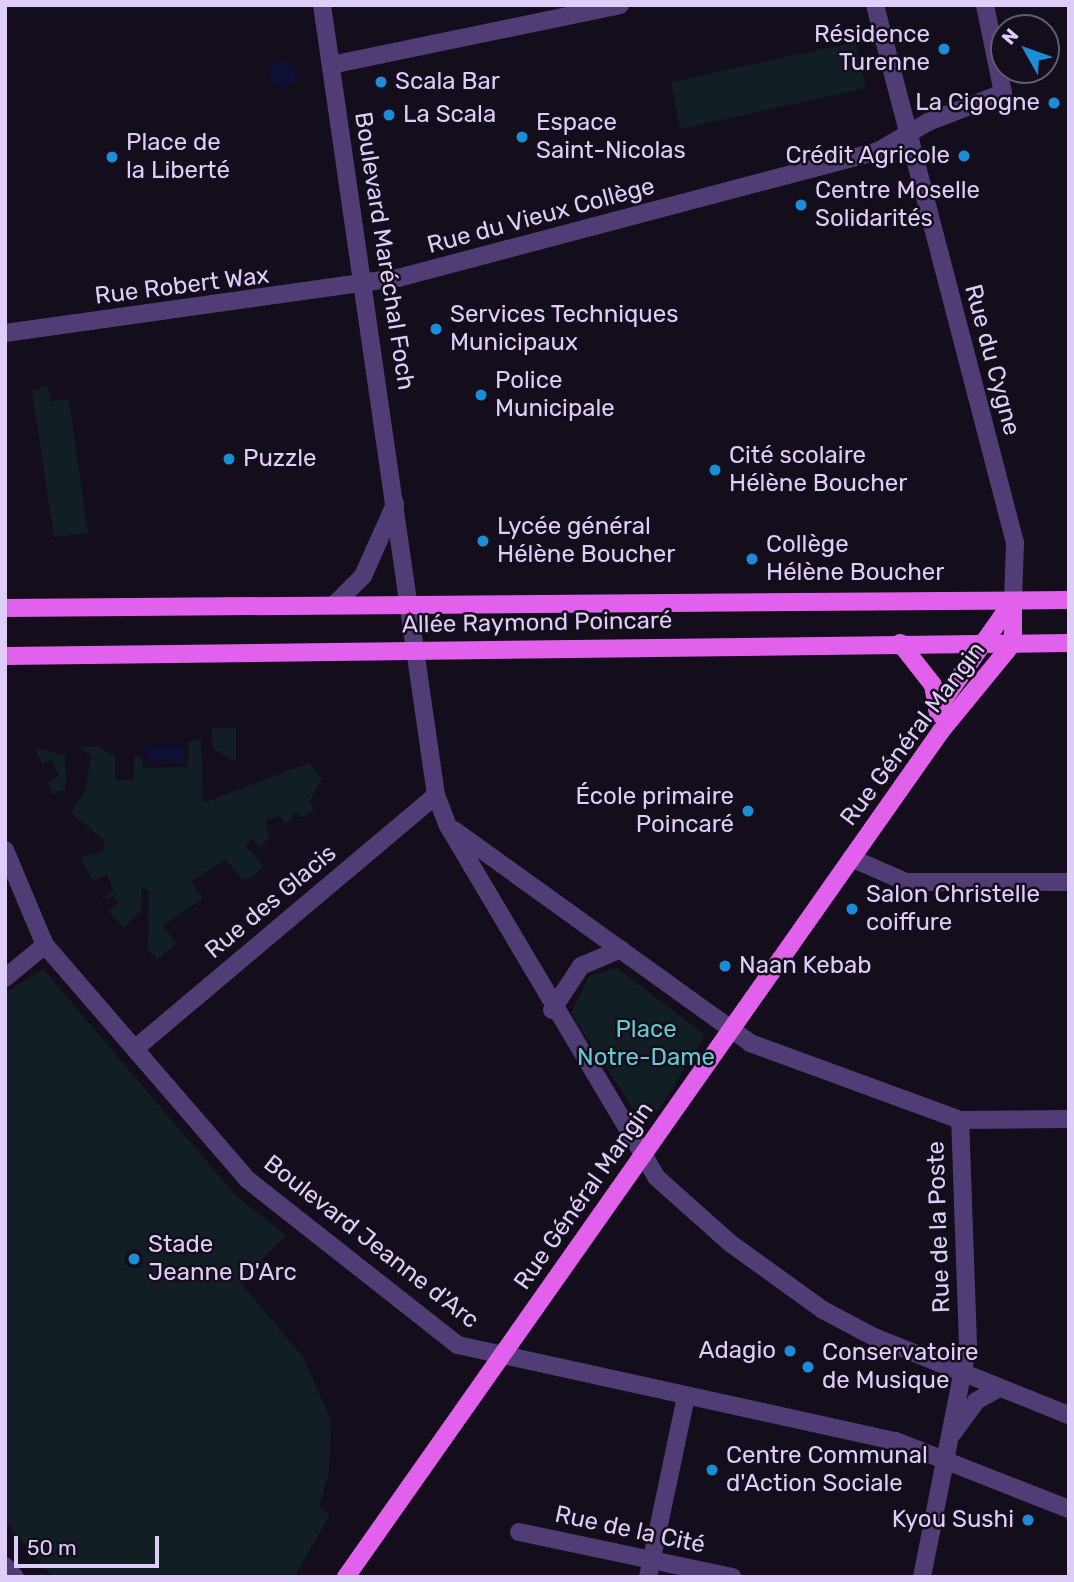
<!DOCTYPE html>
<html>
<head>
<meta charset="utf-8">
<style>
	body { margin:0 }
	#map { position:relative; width:1074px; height:1582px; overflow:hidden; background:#140d1b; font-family:Rubik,sans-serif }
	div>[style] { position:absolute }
	.green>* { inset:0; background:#111f24 }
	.water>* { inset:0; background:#0d1034 }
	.round { border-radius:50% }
	.minor>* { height:18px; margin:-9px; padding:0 9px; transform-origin:9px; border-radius:9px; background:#503d75 }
	.major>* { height:18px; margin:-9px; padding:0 9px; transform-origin:9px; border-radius:9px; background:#e261ec }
	.dots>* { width:19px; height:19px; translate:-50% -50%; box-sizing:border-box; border:4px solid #140d1b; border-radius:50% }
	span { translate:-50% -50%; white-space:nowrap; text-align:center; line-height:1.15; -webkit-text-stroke:5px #140d1b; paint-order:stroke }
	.poi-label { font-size:24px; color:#dfcdf9 }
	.right { translate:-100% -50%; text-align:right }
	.left { translate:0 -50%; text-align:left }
	.street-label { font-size:24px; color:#dfcdf9 }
	.park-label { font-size:24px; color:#63cacf }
	.frame { position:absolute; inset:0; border:7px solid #dfcdf9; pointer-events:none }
	.north { position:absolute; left:990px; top:14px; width:70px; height:70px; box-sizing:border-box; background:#140d1b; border:2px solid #655a74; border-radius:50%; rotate:310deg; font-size:19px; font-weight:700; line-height:28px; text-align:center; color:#dfcdf9 }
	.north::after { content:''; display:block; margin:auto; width:24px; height:32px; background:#1a8dd8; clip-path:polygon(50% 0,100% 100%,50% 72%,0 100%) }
	.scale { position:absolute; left:14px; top:1536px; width:145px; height:32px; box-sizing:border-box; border:4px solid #dfcdf9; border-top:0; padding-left:9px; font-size:21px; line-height:24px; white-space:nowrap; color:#dfcdf9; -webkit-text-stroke:5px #140d1b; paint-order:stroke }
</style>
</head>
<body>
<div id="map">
	<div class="green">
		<div style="clip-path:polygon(855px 42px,866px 88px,680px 129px,671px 82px)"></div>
		<div style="clip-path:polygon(48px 386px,50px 401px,69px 399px,88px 533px,54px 537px,32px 390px)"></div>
		<div style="clip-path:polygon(212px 728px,236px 728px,236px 762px,213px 749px)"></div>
		<div style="clip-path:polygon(201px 739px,203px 803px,309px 763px,322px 779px,309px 802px,315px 809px,301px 818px,296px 812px,287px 824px,279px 816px,266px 820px,269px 839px,259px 847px,252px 839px,245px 845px,264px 866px,251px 878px,242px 879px,225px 859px,191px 882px,203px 898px,163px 926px,177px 943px,157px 960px,148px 949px,149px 891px,142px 887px,141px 910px,124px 928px,108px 911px,119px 903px,114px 896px,100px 900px,114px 890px,107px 874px,93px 881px,81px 857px,103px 852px,105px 841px,71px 813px,86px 789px,91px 755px,76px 747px,100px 747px,115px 757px,115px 780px,134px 780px,134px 756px,142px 757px,143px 768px,188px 767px,189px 742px)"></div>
		<div style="clip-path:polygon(35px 748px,65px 755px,66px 789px,53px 794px,48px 782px,59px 776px,52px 760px,42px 764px)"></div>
		<div style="clip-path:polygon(617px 968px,705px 1035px,659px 1110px,646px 1116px,633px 1109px,571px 1013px,589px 976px)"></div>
		<div style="clip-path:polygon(43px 969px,236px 1196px,286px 1235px,240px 1282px,304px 1358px,331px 1421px,329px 1472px,319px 1507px,330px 1515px,294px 1577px,53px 1577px,5px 1521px,5px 993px)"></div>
	</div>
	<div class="water">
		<div class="round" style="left:270px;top:61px;width:26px;height:26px"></div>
		<div style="clip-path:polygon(147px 746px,184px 746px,184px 762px,147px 762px)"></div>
	</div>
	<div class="minor">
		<div style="left:322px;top:5px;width:798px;rotate:81.79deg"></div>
		<div style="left:436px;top:795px;width:33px;rotate:69deg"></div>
		<div style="left:448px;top:826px;width:408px;rotate:59.3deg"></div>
		<div style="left:656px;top:1177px;width:99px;rotate:41.7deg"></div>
		<div style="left:730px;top:1243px;width:115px;rotate:35.8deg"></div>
		<div style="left:823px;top:1310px;width:55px;rotate:28deg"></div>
		<div style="left:872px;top:1336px;width:212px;rotate:21.9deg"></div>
		<div style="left:875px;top:5px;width:556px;rotate:75.41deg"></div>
		<div style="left:1015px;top:543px;width:58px;rotate:92deg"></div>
		<div style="left:331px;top:65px;width:295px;rotate:-11.7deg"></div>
		<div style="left:5px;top:333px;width:397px;rotate:-8deg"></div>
		<div style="left:398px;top:278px;width:497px;rotate:-14.8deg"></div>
		<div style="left:878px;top:151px;width:58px;rotate:-30.1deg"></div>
		<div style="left:928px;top:122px;width:80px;rotate:-21.1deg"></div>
		<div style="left:1003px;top:93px;width:90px;rotate:-101.6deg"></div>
		<div style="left:335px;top:604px;width:40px;rotate:-45deg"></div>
		<div style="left:363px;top:576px;width:79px;rotate:-66deg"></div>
		<div style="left:454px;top:830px;width:365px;rotate:35.7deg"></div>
		<div style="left:750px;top:1043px;width:224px;rotate:20.1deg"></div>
		<div style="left:960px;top:1120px;width:109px;rotate:-0.5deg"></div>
		<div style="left:5px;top:850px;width:103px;rotate:67.2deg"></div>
		<div style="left:45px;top:945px;width:311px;rotate:49.2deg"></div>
		<div style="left:248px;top:1180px;width:267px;rotate:38.2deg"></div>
		<div style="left:458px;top:1345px;width:448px;rotate:12.4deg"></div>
		<div style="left:896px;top:1441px;width:186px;rotate:21.5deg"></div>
		<div style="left:851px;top:858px;width:60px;rotate:23.6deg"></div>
		<div style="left:906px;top:882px;width:163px"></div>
		<div style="left:5px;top:978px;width:52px;rotate:-39.5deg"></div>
		<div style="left:552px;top:1010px;width:53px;rotate:-56.6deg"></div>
		<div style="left:581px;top:966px;width:43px;rotate:-23deg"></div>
		<div style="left:137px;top:1047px;width:391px;rotate:-40.1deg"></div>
		<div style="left:953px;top:1433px;width:39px;rotate:-54deg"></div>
		<div style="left:976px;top:1401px;width:26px;rotate:-29deg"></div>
		<div style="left:519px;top:1532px;width:218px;rotate:11.9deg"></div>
		<div style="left:5px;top:1566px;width:15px;rotate:48deg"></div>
		<div style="left:648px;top:1577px;width:184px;rotate:-78.1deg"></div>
		<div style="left:922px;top:1577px;width:237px;rotate:-78.8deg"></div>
		<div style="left:968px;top:1345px;width:225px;rotate:-92deg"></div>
	</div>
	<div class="major">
		<div style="left:5px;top:608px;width:1064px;rotate:-0.43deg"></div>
		<div style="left:900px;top:643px;width:53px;rotate:51.8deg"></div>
		<div style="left:933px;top:685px;width:29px;rotate:80deg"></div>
		<div style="left:5px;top:656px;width:1064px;rotate:-0.7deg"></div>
		<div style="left:937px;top:709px;width:132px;rotate:-54.9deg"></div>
		<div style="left:346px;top:1577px;width:1034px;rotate:-54.88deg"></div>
		<div style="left:941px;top:731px;width:114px;rotate:-50.7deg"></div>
		<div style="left:1013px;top:643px;width:42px;rotate:-90deg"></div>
	</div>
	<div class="dots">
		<div style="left:944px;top:49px;background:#1a8dd8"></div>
		<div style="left:381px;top:82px;background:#1a8dd8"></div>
		<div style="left:1054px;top:103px;background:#1a8dd8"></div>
		<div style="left:389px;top:115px;background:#1a8dd8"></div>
		<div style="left:522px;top:137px;background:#1a8dd8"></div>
		<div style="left:964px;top:156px;background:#1a8dd8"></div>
		<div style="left:112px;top:157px;background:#1a8dd8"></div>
		<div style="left:801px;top:205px;background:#1a8dd8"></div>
		<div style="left:436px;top:329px;background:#1a8dd8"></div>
		<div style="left:481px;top:395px;background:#1a8dd8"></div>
		<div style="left:229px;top:459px;background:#1a8dd8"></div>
		<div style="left:715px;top:470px;background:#1a8dd8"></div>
		<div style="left:483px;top:541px;background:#1a8dd8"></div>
		<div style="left:752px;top:559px;background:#1a8dd8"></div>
		<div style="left:748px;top:811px;background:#1a8dd8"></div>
		<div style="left:852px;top:909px;background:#1a8dd8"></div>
		<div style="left:725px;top:966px;background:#1a8dd8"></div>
		<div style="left:134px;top:1259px;background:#1a8dd8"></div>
		<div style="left:790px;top:1351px;background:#1a8dd8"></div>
		<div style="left:808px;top:1367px;background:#1a8dd8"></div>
		<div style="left:712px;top:1470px;background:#1a8dd8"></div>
		<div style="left:1028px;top:1520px;background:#1a8dd8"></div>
	</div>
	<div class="poi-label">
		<span class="right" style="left:930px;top:49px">Résidence<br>Turenne</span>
		<span class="left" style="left:395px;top:82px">Scala Bar</span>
		<span class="right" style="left:1040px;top:103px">La Cigogne</span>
		<span class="left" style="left:403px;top:115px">La Scala</span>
		<span class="left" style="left:536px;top:137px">Espace<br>Saint-Nicolas</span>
		<span class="left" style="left:126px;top:157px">Place de<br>la Liberté</span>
		<span class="right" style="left:950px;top:156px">Crédit Agricole</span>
		<span class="left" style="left:815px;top:205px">Centre Moselle<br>Solidarités</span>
		<span class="left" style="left:450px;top:329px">Services Techniques<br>Municipaux</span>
		<span class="left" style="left:495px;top:395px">Police<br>Municipale</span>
		<span class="left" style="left:729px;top:470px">Cité scolaire<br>Hélène Boucher</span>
		<span class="left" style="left:243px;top:459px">Puzzle</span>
		<span class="left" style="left:497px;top:541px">Lycée général<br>Hélène Boucher</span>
		<span class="left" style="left:766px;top:559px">Collège<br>Hélène Boucher</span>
		<span class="right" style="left:734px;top:811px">École primaire<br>Poincaré</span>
		<span class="left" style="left:866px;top:909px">Salon Christelle<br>coiffure</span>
		<span class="left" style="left:739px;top:966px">Naan Kebab</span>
		<span class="left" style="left:148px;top:1259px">Stade<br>Jeanne D'Arc</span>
		<span class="right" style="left:776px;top:1351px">Adagio</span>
		<span class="left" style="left:822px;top:1367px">Conservatoire<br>de Musique</span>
		<span class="left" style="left:726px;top:1470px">Centre Communal<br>d'Action Sociale</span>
		<span class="right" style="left:1014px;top:1520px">Kyou Sushi</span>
	</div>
	<div class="street-label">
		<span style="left:541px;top:216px;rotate:-15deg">Rue du Vieux Collège</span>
		<span style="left:384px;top:251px;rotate:81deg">Boulevard Maréchal Foch</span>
		<span style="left:182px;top:286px;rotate:-7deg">Rue Robert Wax</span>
		<span style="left:992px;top:360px;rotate:75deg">Rue du Cygne</span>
		<span style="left:537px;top:623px;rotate:-1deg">Allée Raymond Poincaré</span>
		<span style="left:913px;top:734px;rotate:-53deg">Rue Général Mangin</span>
		<span style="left:271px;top:902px;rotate:-40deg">Rue des Glacis</span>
		<span style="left:584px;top:1196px;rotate:-55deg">Rue Général Mangin</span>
		<span style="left:939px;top:1227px;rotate:-92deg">Rue de la Poste</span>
		<span style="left:371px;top:1242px;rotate:38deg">Boulevard Jeanne d'Arc</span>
		<span style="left:630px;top:1530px;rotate:12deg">Rue de la Cité</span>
	</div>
	<div class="park-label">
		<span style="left:646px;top:1044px">Place<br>Notre-Dame</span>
	</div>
	<div class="frame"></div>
	<div class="north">N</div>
	<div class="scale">50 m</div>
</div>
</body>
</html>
